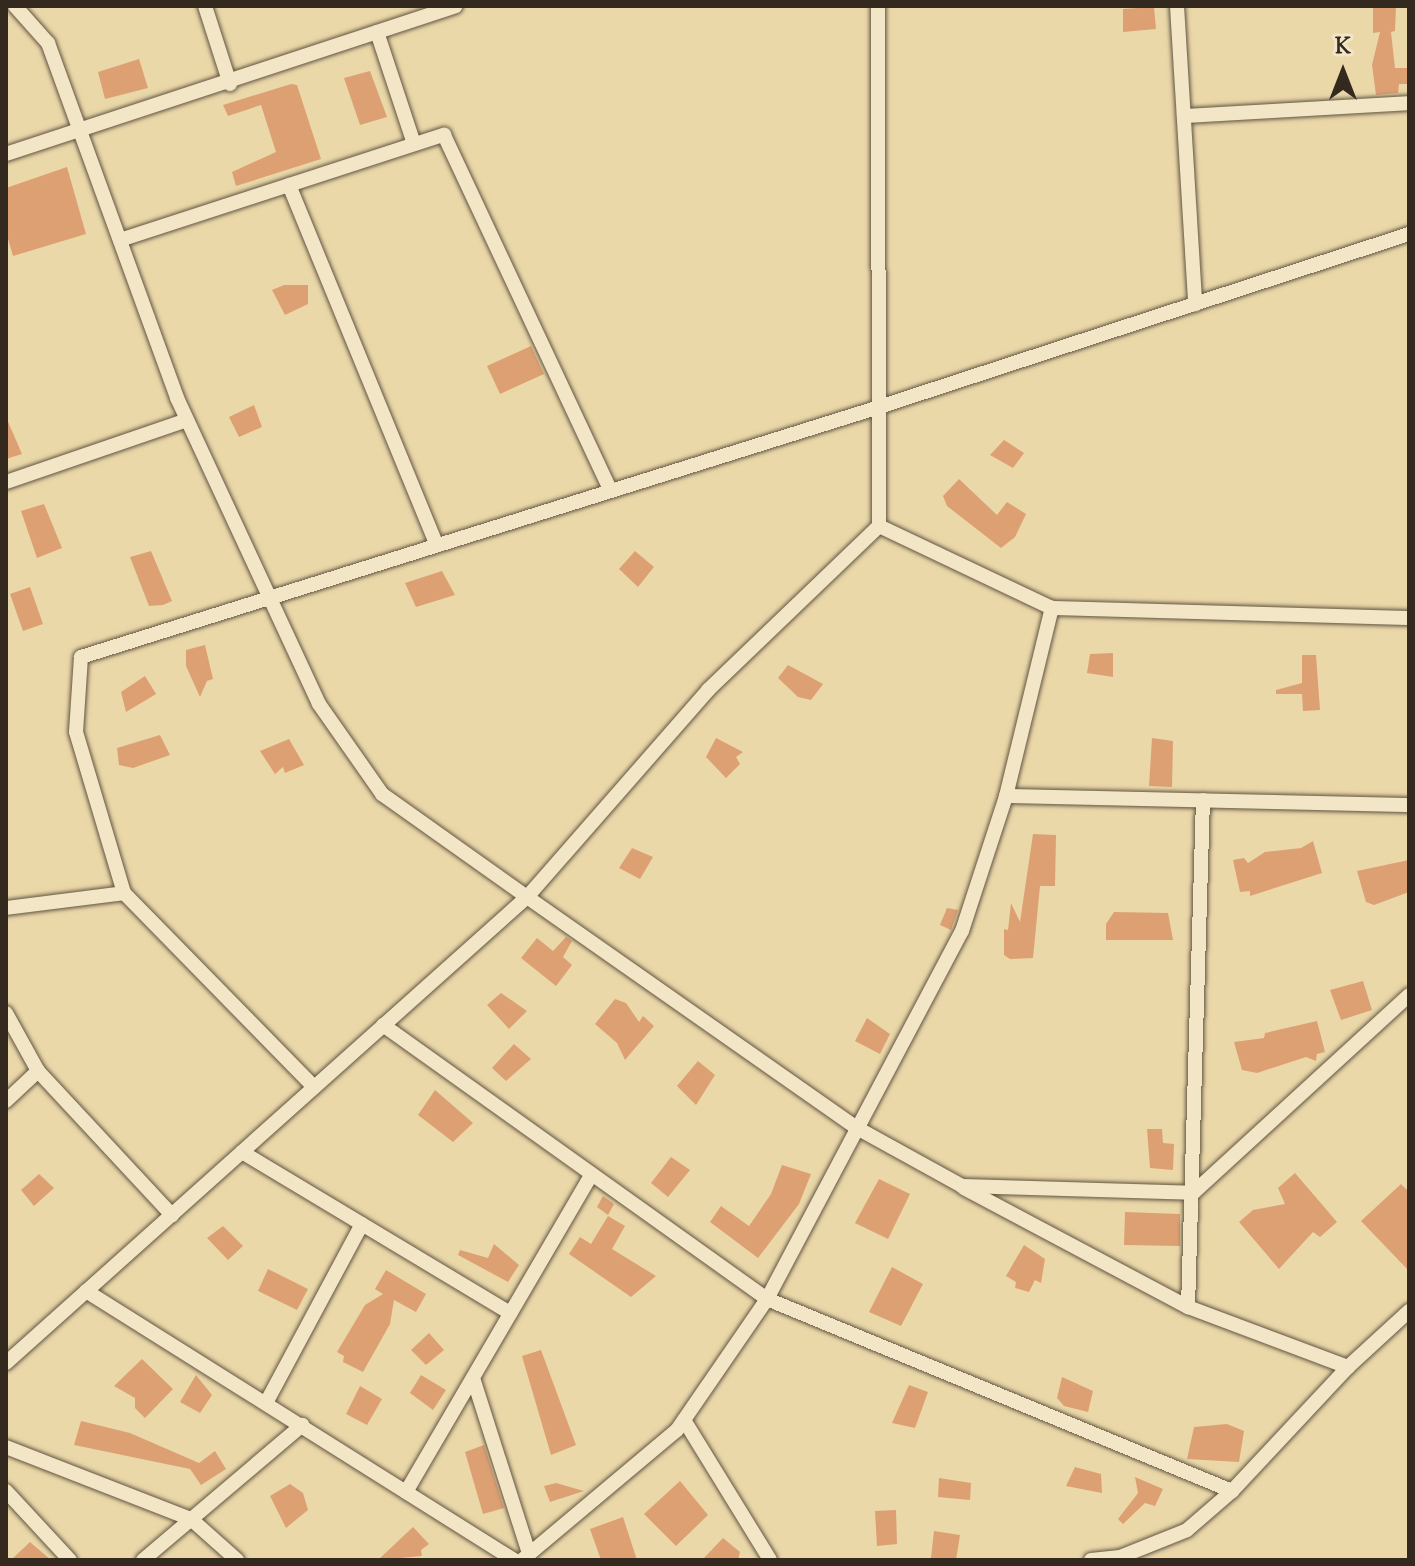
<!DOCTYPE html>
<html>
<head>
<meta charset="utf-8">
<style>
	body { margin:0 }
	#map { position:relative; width:1415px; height:1566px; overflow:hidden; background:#ebd8a9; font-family:"Sorts Mill Goudy",serif }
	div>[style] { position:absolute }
	.building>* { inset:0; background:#dda073 }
	.roads { filter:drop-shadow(0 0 2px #625542) drop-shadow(0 0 2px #625542) }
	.minor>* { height:14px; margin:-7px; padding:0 7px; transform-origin:7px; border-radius:7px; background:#f2e6c7 }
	span { translate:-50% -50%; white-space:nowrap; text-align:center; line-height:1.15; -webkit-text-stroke:7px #f2e6c7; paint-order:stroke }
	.frame { position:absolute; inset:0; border:8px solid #34291f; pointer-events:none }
	.north { position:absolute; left:1303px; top:32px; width:80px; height:80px; -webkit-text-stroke:6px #f2e6c7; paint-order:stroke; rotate:0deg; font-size:22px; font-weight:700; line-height:32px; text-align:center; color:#34291f }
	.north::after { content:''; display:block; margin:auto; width:28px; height:36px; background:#34291f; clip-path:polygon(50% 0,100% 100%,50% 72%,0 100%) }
</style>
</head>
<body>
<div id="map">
	<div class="building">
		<div style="clip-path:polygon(1373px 6px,1396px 6px,1395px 31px,1391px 32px,1395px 68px,1409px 68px,1409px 84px,1399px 84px,1398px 93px,1376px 95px,1372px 65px,1380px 32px,1373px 33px)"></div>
		<div style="clip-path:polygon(1154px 7px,1156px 29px,1123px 32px,1123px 9px)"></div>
		<div style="clip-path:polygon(139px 59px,148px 88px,105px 99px,98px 72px)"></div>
		<div style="clip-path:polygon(370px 71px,387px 117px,360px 125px,344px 78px)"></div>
		<div style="clip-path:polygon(291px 84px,297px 85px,321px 159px,236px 186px,232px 172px,276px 152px,261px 105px,228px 116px,223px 105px)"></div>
		<div style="clip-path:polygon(67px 167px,86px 234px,13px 256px,6px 232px,6px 188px)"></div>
		<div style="clip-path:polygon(284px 285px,308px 285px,308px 304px,285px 315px,272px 290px)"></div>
		<div style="clip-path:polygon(531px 346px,544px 374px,500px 394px,487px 366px)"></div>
		<div style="clip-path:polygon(254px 405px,262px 427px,239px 437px,229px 417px)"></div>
		<div style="clip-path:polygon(6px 417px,22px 454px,6px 459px)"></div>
		<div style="clip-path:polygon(1004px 440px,1024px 453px,1013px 468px,990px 455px)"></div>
		<div style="clip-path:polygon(959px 479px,997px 515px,1007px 502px,1026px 514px,1015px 537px,1001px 548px,947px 506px,943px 496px)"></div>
		<div style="clip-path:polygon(44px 504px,62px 548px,37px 558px,21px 511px)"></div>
		<div style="clip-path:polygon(151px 551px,172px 601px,163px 605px,149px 606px,130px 557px)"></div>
		<div style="clip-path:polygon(635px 551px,654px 567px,638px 587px,619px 569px)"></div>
		<div style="clip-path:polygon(442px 571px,455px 595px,416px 607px,405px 583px)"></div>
		<div style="clip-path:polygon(30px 587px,43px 624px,23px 631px,10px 594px)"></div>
		<div style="clip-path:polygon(205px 645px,213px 679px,207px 681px,200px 697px,186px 666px,186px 650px)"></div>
		<div style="clip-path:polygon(1113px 653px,1113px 677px,1087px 673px,1090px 654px)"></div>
		<div style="clip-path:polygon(1302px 655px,1316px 655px,1320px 710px,1303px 711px,1302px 694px,1276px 694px,1276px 690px,1302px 683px)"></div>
		<div style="clip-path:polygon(788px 665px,823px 684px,811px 700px,798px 697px,778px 678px)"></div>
		<div style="clip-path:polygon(145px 676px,156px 694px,126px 712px,121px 692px)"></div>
		<div style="clip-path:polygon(160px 735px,170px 755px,133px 768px,119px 765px,117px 748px)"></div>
		<div style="clip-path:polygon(716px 738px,743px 752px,736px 757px,740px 764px,726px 778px,706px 757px)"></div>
		<div style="clip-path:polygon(1152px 738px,1173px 741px,1172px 787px,1149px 786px)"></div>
		<div style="clip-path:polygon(289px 739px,304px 765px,285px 773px,283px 767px,275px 774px,260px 751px)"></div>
		<div style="clip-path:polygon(1033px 834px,1056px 835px,1055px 886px,1040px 886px,1033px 958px,1010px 959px,1004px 955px,1004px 929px,1008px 930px,1011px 903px,1020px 922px)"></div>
		<div style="clip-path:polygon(1313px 841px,1322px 873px,1250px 896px,1250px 891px,1240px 892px,1233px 860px,1244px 858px,1248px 863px,1265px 852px,1301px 848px)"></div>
		<div style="clip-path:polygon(632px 848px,653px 857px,640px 879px,619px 868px)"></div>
		<div style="clip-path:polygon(1409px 860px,1409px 892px,1374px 905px,1366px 902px,1357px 871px)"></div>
		<div style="clip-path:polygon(947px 908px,958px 910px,951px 930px,940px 925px)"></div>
		<div style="clip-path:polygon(1114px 912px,1168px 913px,1173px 940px,1106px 940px,1106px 924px)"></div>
		<div style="clip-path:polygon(566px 937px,572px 941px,563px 957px,572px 965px,556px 986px,521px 958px,537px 938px,553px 951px)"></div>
		<div style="clip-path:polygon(1363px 981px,1372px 1010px,1341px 1020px,1330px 990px)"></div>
		<div style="clip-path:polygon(501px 993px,527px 1011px,509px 1029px,487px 1005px)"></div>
		<div style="clip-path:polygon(615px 999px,626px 1003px,639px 1022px,643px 1016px,654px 1026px,625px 1060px,617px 1043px,595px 1024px)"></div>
		<div style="clip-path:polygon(867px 1018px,890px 1034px,880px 1054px,855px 1041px)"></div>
		<div style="clip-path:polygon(1317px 1021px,1325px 1052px,1317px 1054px,1316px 1061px,1306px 1057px,1257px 1073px,1242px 1070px,1234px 1042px,1264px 1038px,1265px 1033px)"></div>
		<div style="clip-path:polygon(514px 1044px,531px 1059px,506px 1081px,492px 1068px)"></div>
		<div style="clip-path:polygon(698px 1061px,715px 1075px,696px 1105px,677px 1086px)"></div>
		<div style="clip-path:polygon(435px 1090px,473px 1123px,453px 1142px,418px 1115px)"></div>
		<div style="clip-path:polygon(1147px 1129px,1162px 1129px,1163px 1143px,1174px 1144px,1173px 1170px,1150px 1168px)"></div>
		<div style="clip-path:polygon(671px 1157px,690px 1170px,668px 1197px,651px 1183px)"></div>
		<div style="clip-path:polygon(782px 1165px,811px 1174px,799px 1204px,758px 1258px,710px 1222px,721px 1206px,749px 1226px,771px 1194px)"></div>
		<div style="clip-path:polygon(1295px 1173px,1337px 1222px,1320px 1237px,1313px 1232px,1279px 1269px,1239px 1222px,1253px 1210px,1285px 1204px,1278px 1188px)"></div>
		<div style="clip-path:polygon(39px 1174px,54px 1188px,34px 1206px,21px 1190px)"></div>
		<div style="clip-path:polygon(879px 1179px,910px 1194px,888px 1239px,855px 1223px)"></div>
		<div style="clip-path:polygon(1401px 1184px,1409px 1192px,1409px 1271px,1361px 1221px)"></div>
		<div style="clip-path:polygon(603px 1196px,614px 1204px,608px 1215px,597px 1207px)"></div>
		<div style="clip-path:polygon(1125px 1212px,1180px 1214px,1180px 1246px,1124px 1245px)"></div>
		<div style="clip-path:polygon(608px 1216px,625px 1226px,612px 1249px,656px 1276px,631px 1297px,569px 1254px,580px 1237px,591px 1244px)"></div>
		<div style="clip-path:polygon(223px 1226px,243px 1246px,228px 1260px,207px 1238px)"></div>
		<div style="clip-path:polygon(494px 1244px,519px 1265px,508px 1282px,458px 1255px,460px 1250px,488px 1258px)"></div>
		<div style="clip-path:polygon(1024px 1245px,1045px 1259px,1041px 1283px,1035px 1280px,1029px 1292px,1015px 1288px,1016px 1282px,1006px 1276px)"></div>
		<div style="clip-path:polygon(892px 1267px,923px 1284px,901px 1326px,869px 1312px)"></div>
		<div style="clip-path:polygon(268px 1269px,308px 1289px,297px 1310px,258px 1291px)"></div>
		<div style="clip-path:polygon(386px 1270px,426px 1294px,416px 1312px,394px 1300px,390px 1324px,363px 1372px,343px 1362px,344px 1356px,337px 1352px,365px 1305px,383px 1294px,375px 1289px)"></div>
		<div style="clip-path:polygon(429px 1333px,444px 1350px,426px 1365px,411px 1350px)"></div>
		<div style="clip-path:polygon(541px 1350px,576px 1445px,551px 1455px,522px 1356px)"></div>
		<div style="clip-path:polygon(142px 1359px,173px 1389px,145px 1418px,135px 1408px,135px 1398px,114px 1386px)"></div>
		<div style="clip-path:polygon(196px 1375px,212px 1395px,200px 1413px,180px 1402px)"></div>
		<div style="clip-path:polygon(421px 1375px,446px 1390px,433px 1410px,410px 1393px)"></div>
		<div style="clip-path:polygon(1062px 1377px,1093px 1391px,1088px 1412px,1064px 1406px,1057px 1398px)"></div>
		<div style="clip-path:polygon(909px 1385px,928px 1392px,915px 1428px,892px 1423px)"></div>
		<div style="clip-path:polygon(360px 1386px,382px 1399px,367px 1425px,346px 1414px)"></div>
		<div style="clip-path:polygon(81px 1421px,130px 1433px,199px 1463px,215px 1451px,226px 1469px,201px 1485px,190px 1469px,74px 1445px)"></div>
		<div style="clip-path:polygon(1227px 1424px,1244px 1431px,1239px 1462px,1187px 1459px,1194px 1427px)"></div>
		<div style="clip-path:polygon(484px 1445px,504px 1508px,483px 1514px,465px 1452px)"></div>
		<div style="clip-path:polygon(1075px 1467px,1101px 1474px,1102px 1493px,1066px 1486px)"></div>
		<div style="clip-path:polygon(1135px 1477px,1163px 1489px,1155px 1506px,1145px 1503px,1123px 1524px,1118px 1519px,1138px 1493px)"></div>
		<div style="clip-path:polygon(939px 1478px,971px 1483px,970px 1500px,938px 1497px)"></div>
		<div style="clip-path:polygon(680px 1481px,708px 1515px,676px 1546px,644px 1514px)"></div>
		<div style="clip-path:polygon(556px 1483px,584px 1491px,550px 1502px,544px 1486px)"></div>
		<div style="clip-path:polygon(290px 1484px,303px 1493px,308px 1510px,286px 1528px,270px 1496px)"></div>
		<div style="clip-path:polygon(896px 1510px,897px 1544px,877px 1546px,875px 1511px)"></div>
		<div style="clip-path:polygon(623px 1517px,637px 1560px,601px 1560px,590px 1529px)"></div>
		<div style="clip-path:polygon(413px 1527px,429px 1544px,421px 1550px,422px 1556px,378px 1560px)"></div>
		<div style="clip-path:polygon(934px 1531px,960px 1535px,956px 1560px,931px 1558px)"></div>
		<div style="clip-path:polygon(723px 1538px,740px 1552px,738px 1560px,702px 1560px)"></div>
		<div style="clip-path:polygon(30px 1542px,51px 1560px,11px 1560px)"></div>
	</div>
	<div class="roads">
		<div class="minor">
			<div style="left:15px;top:6px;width:50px;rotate:48.3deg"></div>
			<div style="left:48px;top:43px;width:378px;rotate:70deg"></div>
			<div style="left:177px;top:398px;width:337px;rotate:65.1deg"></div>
			<div style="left:319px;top:704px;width:110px;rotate:55deg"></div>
			<div style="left:382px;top:794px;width:178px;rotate:35.4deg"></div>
			<div style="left:527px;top:897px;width:403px;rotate:35deg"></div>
			<div style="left:857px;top:1128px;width:120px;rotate:28.9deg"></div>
			<div style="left:962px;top:1186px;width:231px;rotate:1.7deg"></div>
			<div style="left:1193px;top:1193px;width:293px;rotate:-42.5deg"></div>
			<div style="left:205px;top:6px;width:82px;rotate:72.2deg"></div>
			<div style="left:1177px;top:6px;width:299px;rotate:86.5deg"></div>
			<div style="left:377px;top:32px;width:118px;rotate:71.7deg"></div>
			<div style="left:1184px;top:116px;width:225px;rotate:-3.3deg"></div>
			<div style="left:6px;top:154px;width:473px;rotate:-18.2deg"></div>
			<div style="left:289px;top:185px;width:388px;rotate:67.7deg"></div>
			<div style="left:120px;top:240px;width:341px;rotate:-18deg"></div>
			<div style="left:444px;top:135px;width:392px;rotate:64.9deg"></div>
			<div style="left:6px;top:482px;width:191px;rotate:-18.9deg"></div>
			<div style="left:879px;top:526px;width:191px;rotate:25.4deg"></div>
			<div style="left:1052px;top:608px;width:357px;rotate:1.6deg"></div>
			<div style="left:1006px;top:796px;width:403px;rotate:1.3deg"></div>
			<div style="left:6px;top:908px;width:119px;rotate:-7.2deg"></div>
			<div style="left:6px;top:1013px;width:66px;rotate:61.1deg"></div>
			<div style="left:38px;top:1071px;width:197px;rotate:47.1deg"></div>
			<div style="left:383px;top:1025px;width:472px;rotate:35.5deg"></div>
			<div style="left:767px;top:1299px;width:503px;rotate:22.44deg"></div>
			<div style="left:314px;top:1087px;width:272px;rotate:-134.4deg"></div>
			<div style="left:124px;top:893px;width:168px;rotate:-106.6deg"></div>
			<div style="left:76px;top:732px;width:75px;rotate:-86.2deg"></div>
			<div style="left:81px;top:657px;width:836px;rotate:-17.39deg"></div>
			<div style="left:879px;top:407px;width:558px;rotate:-18.08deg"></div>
			<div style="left:6px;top:1101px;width:44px;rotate:-43.2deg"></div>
			<div style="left:242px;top:1152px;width:313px;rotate:31deg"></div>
			<div style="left:964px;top:1188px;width:254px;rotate:28deg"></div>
			<div style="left:1188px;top:1307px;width:171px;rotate:20.6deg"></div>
			<div style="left:1348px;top:1367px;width:83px;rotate:-42.6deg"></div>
			<div style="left:86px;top:1291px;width:506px;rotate:32.15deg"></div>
			<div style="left:1188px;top:1307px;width:507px;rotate:-88.31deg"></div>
			<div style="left:6px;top:1363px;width:699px;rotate:-41.81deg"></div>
			<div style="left:527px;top:897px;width:275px;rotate:-48.8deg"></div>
			<div style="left:708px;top:690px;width:237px;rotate:-43.8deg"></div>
			<div style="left:879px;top:526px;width:520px;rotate:-90.11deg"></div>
			<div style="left:473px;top:1378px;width:185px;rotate:72.3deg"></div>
			<div style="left:266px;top:1403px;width:203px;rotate:-61.8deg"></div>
			<div style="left:684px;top:1420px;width:164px;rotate:58.4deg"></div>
			<div style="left:6px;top:1447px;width:199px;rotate:21.3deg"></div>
			<div style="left:191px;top:1519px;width:62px;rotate:41.7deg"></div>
			<div style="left:6px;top:1491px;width:94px;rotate:47.2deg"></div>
			<div style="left:406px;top:1492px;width:368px;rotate:-59.7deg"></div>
			<div style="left:143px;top:1560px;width:209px;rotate:-40.3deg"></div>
			<div style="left:522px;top:1560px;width:202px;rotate:-40deg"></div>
			<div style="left:677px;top:1430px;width:159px;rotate:-55.5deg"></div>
			<div style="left:767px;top:1299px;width:416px;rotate:-62.1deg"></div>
			<div style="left:962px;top:931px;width:142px;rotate:-71.9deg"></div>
			<div style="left:1006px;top:796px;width:194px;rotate:-76.3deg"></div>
			<div style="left:1091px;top:1560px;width:29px;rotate:-6deg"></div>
			<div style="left:1120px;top:1557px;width:72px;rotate:-21.9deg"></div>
			<div style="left:1187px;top:1530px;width:60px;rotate:-40.9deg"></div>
			<div style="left:1232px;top:1491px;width:170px;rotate:-46.9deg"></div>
		</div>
	</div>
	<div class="frame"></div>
	<div class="north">K</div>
</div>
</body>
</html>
